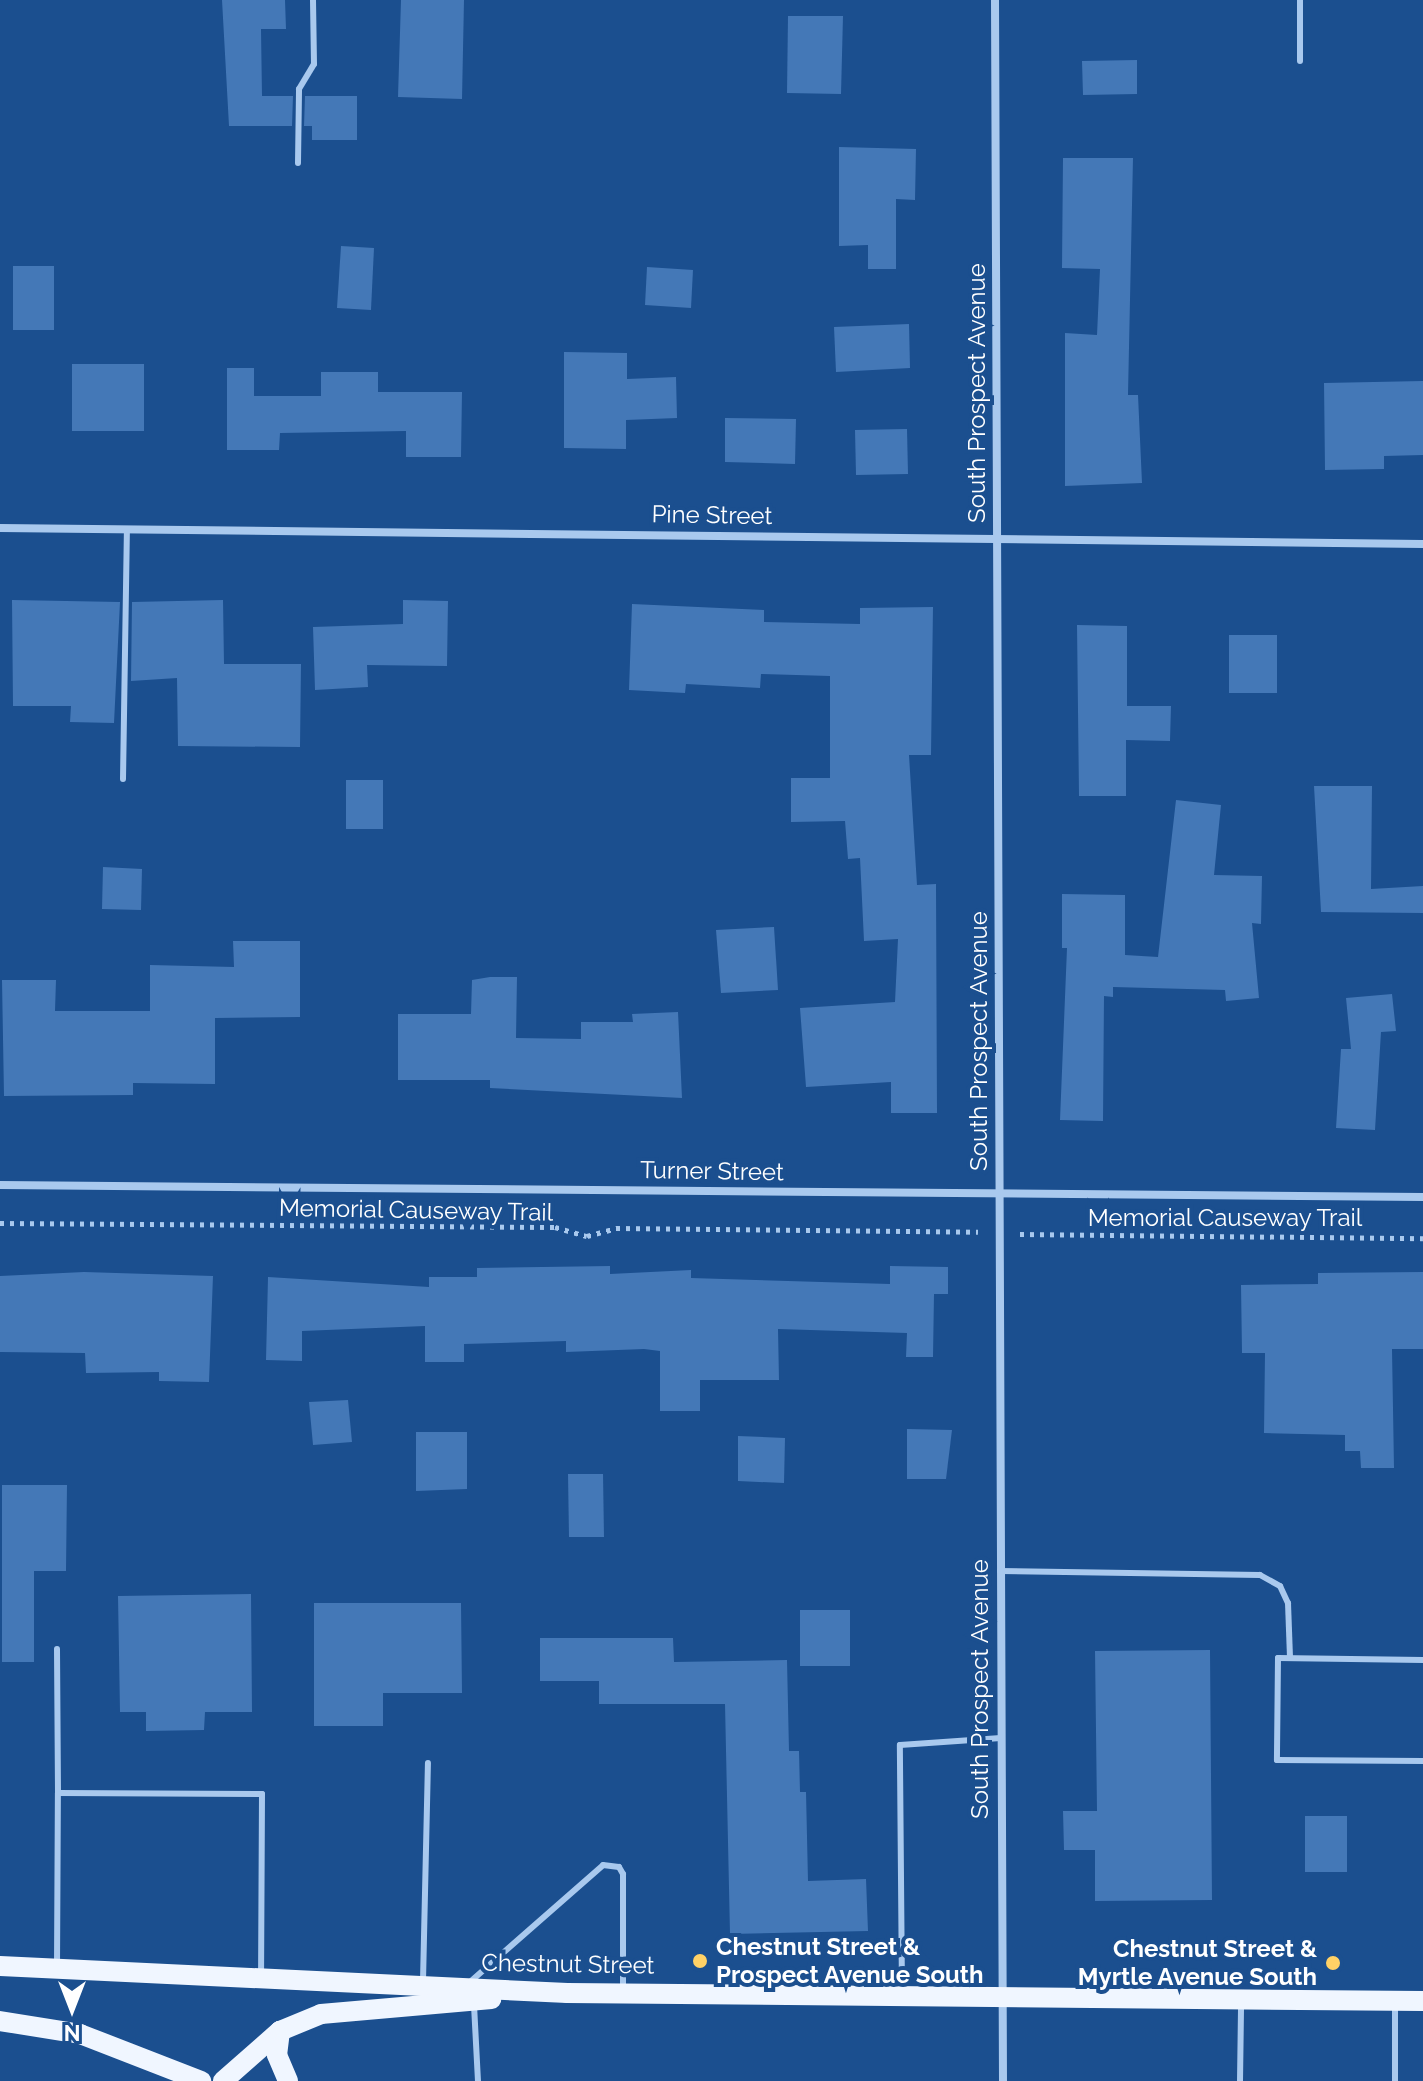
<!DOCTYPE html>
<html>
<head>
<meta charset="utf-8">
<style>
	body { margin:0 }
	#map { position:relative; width:1423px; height:2081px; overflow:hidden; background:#1b4f8f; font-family:Raleway,sans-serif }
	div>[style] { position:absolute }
	.building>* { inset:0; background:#4478b7 }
	.path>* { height:5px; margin-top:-2.5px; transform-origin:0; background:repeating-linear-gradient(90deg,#a9c9ee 0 4px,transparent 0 10px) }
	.lane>* { height:6px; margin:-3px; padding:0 3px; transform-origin:3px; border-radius:3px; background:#a9c9ee }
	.street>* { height:8px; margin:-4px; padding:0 4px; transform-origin:4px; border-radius:4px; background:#a9c9ee }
	.primary>* { height:20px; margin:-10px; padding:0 10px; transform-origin:10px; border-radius:10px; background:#f0f6ff }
	.dots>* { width:22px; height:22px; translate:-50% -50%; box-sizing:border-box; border:4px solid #1b4f8f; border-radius:50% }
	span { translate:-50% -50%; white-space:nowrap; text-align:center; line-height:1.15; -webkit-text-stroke:8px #1b4f8f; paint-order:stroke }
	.street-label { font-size:24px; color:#fff }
	.poi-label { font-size:24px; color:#fff; font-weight:700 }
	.left { translate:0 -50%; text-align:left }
	.right { translate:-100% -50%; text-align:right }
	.north { position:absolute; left:32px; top:1969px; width:80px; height:80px; -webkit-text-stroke:6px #1b4f8f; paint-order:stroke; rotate:180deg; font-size:22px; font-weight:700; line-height:32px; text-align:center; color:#fff }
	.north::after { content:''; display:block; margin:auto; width:28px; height:36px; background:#fff; clip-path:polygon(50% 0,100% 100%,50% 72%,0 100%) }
</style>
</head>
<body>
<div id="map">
	<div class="building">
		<div style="clip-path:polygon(222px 0,285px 0,286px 29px,261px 29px,262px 96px,293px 96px,292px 126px,229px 126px)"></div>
		<div style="clip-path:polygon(401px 0,464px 0,462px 99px,398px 97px)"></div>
		<div style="clip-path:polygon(788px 16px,843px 16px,841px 94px,787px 93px)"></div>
		<div style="clip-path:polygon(1137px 60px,1137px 94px,1083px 95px,1082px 61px)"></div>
		<div style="clip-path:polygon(305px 96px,357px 96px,357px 140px,312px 140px,312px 126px,304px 126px)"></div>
		<div style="clip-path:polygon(839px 147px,916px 149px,915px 200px,896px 199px,896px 269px,868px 269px,868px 245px,839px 246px)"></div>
		<div style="clip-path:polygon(1063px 158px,1133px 158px,1128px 395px,1138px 395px,1142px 483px,1065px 486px,1065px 333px,1097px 335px,1100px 269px,1062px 268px)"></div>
		<div style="clip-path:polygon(341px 246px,374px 248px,371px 310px,337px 308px)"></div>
		<div style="clip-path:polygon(13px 266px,54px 266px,54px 330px,13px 330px)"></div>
		<div style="clip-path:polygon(647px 267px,693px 270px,691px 308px,645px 305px)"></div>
		<div style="clip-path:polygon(909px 324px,910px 368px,836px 372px,834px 327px)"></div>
		<div style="clip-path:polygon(564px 352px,627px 353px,627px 379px,676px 377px,677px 418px,626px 420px,626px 449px,564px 448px)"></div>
		<div style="clip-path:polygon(72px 364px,144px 364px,144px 431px,72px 431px)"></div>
		<div style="clip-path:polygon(227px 368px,254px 368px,254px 396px,321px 396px,321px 372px,378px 372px,378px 392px,462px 392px,461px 457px,406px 457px,406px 431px,280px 433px,279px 450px,227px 450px)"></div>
		<div style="clip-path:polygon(1423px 381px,1423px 455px,1384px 456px,1384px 469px,1325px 470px,1324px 383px)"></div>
		<div style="clip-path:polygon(725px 418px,796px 419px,795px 464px,725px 462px)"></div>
		<div style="clip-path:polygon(907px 429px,908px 474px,856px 475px,855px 430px)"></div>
		<div style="clip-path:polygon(12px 600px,120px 602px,114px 723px,70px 722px,71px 706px,13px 706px)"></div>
		<div style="clip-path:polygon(223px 600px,224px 664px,301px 664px,300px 747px,178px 746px,177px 678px,131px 681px,132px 602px)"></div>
		<div style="clip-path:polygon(403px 600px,448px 601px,447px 666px,367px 665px,368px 687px,315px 690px,313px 627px,403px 624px)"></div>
		<div style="clip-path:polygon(632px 604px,764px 610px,764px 622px,860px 624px,860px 608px,933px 607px,931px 755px,909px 755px,917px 885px,936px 884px,937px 1113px,891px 1113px,891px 1082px,806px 1087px,800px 1008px,895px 1002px,898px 939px,864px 941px,860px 858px,848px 859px,845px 821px,791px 822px,791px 778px,830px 778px,830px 676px,761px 674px,760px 688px,686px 684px,685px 693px,629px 690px)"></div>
		<div style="clip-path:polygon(1077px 625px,1127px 626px,1127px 706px,1171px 706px,1170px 741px,1126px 740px,1126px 796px,1079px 796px)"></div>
		<div style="clip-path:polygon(1229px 635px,1277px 635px,1277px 693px,1229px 693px)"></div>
		<div style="clip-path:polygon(346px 780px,383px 780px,383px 829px,346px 829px)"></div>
		<div style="clip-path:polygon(1314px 786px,1372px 786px,1371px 889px,1423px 886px,1423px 913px,1321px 912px)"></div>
		<div style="clip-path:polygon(1176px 800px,1221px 805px,1214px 875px,1262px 876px,1261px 924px,1252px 923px,1259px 998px,1226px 1001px,1225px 990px,1113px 987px,1113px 997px,1104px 996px,1103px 1121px,1060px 1120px,1067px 948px,1062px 948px,1062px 894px,1125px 895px,1125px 955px,1158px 957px)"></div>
		<div style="clip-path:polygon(103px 867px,142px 869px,141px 910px,102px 909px)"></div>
		<div style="clip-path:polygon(774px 927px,778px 990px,721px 993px,716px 930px)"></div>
		<div style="clip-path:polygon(233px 941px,300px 941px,300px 1017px,215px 1018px,215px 1084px,133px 1083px,133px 1095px,4px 1096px,2px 980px,56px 980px,55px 1011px,150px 1011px,150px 965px,234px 967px)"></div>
		<div style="clip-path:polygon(490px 977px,517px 977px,516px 1038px,581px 1039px,581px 1022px,633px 1022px,632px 1014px,678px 1012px,682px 1098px,490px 1088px,490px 1080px,398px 1080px,398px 1014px,471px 1014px,472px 980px)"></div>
		<div style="clip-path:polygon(1392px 994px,1396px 1031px,1381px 1032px,1375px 1130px,1336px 1128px,1341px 1049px,1351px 1049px,1346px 998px)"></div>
		<div style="clip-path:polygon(610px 1266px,610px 1274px,691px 1270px,691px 1278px,890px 1284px,890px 1266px,948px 1267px,948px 1294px,934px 1294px,933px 1357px,906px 1357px,907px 1333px,778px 1329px,779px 1380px,700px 1380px,700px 1411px,660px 1411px,660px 1351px,644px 1349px,566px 1352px,566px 1341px,464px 1344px,464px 1362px,425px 1362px,425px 1326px,302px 1331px,302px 1361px,266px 1360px,268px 1277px,429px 1287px,429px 1277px,477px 1277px,477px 1268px)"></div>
		<div style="clip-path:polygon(84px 1272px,213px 1276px,209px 1382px,159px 1381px,159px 1372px,86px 1373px,85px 1353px,0 1352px,0 1276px)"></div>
		<div style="clip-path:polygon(1423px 1272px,1423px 1349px,1392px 1349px,1394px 1468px,1361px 1468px,1360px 1451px,1345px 1451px,1345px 1435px,1264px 1433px,1265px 1353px,1242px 1353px,1241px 1285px,1318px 1284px,1318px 1273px)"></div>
		<div style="clip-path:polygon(348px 1400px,352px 1442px,313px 1445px,309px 1402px)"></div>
		<div style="clip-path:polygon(907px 1429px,952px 1430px,946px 1479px,907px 1479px)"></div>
		<div style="clip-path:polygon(416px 1432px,467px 1432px,467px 1489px,416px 1491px)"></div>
		<div style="clip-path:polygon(738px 1436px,785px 1438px,784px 1483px,738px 1481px)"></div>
		<div style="clip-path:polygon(568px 1474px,603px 1474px,604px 1537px,569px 1537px)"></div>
		<div style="clip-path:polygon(2px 1485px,67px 1485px,66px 1571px,34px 1571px,34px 1662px,2px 1662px)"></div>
		<div style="clip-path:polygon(251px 1594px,252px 1712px,205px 1712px,204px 1730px,146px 1731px,146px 1712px,120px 1712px,118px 1596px)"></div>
		<div style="clip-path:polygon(314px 1603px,461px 1603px,462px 1693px,383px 1693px,383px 1726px,314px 1726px)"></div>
		<div style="clip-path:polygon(800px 1610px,850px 1610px,850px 1666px,800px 1666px)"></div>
		<div style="clip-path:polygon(540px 1638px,673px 1638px,674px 1662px,787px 1660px,789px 1751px,799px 1751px,800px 1792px,806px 1792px,808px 1881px,866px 1879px,868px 1931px,730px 1934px,725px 1704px,599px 1704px,599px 1681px,540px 1681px)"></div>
		<div style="clip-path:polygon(1210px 1650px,1212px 1900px,1095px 1901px,1095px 1850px,1064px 1850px,1063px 1811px,1097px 1811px,1095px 1651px)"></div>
		<div style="clip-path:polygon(1305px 1816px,1347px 1816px,1347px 1872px,1305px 1872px)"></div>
	</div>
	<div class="path">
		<div style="left:0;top:1223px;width:555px;rotate:0.41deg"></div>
		<div style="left:555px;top:1227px;width:33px;rotate:16deg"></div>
		<div style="left:587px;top:1236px;width:30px;rotate:-15deg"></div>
		<div style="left:616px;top:1228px;width:362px;rotate:0.6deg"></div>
		<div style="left:1020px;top:1234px;width:403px;rotate:0.6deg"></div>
	</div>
	<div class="lane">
		<div style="left:1300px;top:61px;width:61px;rotate:-90deg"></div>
		<div style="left:298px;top:163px;width:74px;rotate:-89.2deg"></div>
		<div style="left:299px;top:89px;width:29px;rotate:-59deg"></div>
		<div style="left:314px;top:64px;width:64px;rotate:-90.9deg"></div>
		<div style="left:123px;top:779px;width:249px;rotate:-89.1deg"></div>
		<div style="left:1000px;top:1571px;width:260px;rotate:0.9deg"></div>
		<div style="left:1260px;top:1575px;width:23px;rotate:29deg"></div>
		<div style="left:1280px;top:1586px;width:19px;rotate:65deg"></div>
		<div style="left:1288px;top:1603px;width:55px;rotate:87.9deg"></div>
		<div style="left:57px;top:1649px;width:144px;rotate:89.6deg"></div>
		<div style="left:1423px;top:1660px;width:145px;rotate:-179.2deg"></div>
		<div style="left:1278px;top:1658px;width:102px;rotate:90.6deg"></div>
		<div style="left:1277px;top:1760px;width:146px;rotate:0.4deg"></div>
		<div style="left:57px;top:1966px;width:173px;rotate:-89.7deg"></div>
		<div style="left:58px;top:1793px;width:204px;rotate:0.3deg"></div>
		<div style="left:262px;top:1794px;width:179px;rotate:90.3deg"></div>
		<div style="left:423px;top:1981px;width:218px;rotate:-88.7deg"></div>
		<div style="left:470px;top:1982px;width:177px;rotate:-41.3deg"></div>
		<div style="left:603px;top:1865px;width:16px;rotate:7deg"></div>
		<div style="left:619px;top:1867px;width:8px;rotate:60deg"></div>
		<div style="left:623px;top:1874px;width:114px;rotate:90deg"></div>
		<div style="left:902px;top:1992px;width:247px;rotate:-90.5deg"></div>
		<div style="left:900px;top:1745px;width:101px;rotate:-4deg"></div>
		<div style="left:474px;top:2005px;width:76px;rotate:87deg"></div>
		<div style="left:1395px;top:2005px;width:76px;rotate:90deg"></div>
		<div style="left:1240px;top:2081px;width:76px;rotate:-89.2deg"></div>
	</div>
	<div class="street">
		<div style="left:995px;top:0;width:2081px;rotate:89.78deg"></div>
		<div style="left:0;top:528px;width:1423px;rotate:0.64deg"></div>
		<div style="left:0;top:1185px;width:1423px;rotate:0.48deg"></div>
	</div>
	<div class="primary">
		<div style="left:0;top:1966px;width:568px;rotate:2.73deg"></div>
		<div style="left:567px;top:1993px;width:856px;rotate:0.54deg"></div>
		<div style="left:0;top:2021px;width:81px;rotate:9.2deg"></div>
		<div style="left:80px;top:2034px;width:130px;rotate:21.2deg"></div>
		<div style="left:280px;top:2031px;width:24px;rotate:97deg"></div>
		<div style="left:277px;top:2055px;width:28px;rotate:67deg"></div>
		<div style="left:223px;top:2081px;width:76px;rotate:-41.3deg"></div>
		<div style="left:280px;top:2031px;width:44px;rotate:-22.5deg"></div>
		<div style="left:321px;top:2014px;width:171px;rotate:-5deg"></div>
	</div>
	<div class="dots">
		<div style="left:700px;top:1961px;background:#ffd166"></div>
		<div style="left:1333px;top:1963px;background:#ffd166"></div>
	</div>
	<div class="street-label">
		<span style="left:977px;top:393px;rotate:-90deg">South Prospect Avenue</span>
		<span style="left:712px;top:515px;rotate:1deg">Pine Street</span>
		<span style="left:979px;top:1041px;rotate:-90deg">South Prospect Avenue</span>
		<span style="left:712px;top:1171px;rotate:1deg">Turner Street</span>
		<span style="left:416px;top:1210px;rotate:1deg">Memorial Causeway Trail</span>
		<span style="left:1225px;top:1218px">Memorial Causeway Trail</span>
		<span style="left:980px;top:1689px;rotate:-90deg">South Prospect Avenue</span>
		<span style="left:568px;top:1964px;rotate:1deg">Chestnut Street</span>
	</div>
	<div class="poi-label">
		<span class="left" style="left:716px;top:1961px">Chestnut Street &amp;<br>Prospect Avenue South</span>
		<span class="right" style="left:1317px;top:1963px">Chestnut Street &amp;<br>Myrtle Avenue South</span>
	</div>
	<div class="north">N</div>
</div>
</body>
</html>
